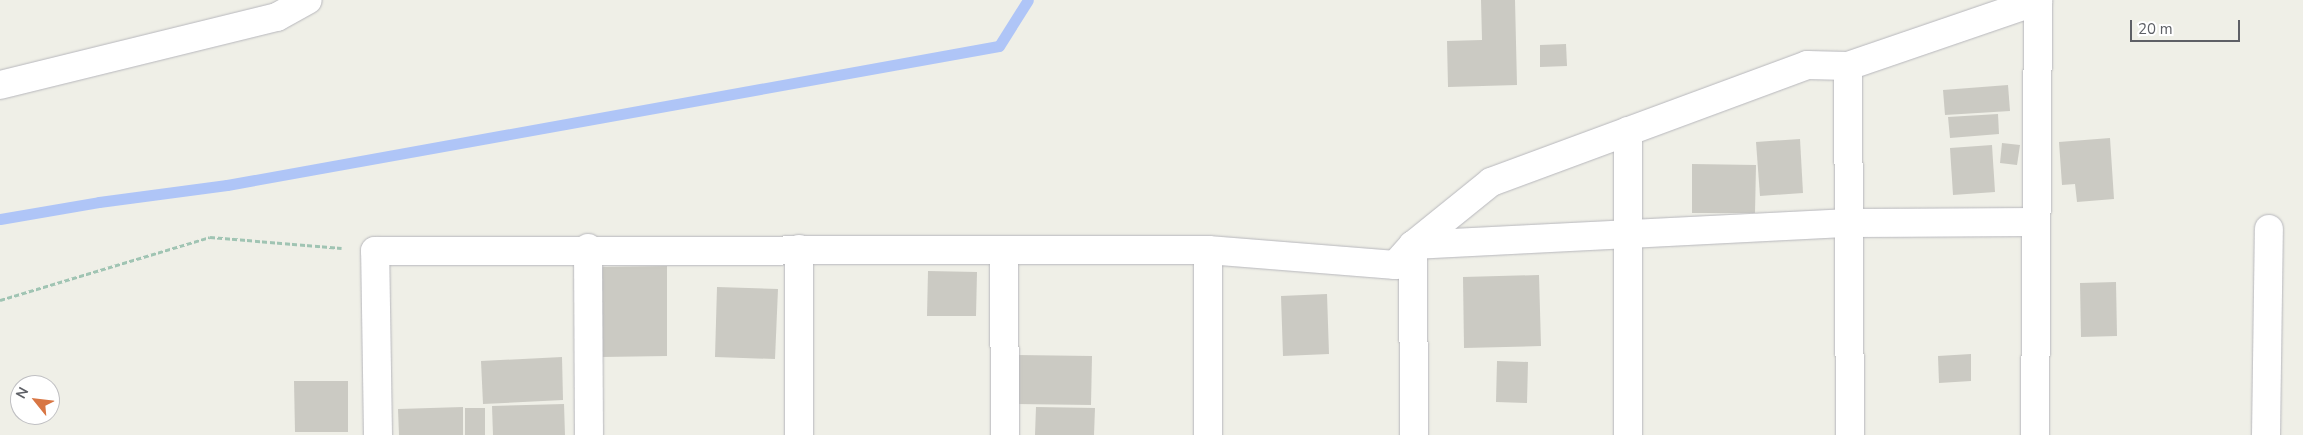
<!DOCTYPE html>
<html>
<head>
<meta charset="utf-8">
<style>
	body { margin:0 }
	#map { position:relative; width:2303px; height:435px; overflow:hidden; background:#efefe7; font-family:"Nunito Sans",sans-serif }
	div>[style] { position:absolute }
	.stream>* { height:11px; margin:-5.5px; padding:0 5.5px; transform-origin:5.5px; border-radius:5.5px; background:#afc5f7 }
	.building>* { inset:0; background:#cbcac3 }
	.path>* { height:3px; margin-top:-1.5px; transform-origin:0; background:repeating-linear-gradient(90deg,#a0c4b3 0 5px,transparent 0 7.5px) }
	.roads { filter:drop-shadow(0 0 1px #b7b7bc) drop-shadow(0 0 1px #b7b7bc) }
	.minor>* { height:28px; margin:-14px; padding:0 14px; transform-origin:14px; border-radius:14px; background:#fff }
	span { translate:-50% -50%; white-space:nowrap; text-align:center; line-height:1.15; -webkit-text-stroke:5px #fff; paint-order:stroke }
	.north { position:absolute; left:10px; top:375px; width:50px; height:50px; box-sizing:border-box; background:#fff; border:1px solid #bfbfc2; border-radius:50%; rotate:299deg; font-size:14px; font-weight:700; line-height:20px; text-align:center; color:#5e6066 }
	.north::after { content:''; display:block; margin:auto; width:18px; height:22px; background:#d87644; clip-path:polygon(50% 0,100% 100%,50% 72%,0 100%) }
	.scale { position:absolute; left:2130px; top:20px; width:110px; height:22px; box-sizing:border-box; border:2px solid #5e6066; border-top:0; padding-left:6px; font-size:15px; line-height:18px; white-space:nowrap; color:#5e6066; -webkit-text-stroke:4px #fff; paint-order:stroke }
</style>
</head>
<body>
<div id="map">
	<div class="stream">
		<div style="left:0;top:219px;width:100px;rotate:-9.7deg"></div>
		<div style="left:99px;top:202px;width:129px;rotate:-7.6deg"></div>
		<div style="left:227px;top:185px;width:784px;rotate:-10.21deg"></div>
		<div style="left:999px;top:46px;width:54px;rotate:-57.8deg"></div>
	</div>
	<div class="building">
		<div style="clip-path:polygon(1481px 0,1515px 0,1517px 85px,1448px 87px,1447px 41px,1482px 40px)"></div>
		<div style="clip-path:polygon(1566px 44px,1567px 66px,1540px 67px,1540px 45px)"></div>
		<div style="clip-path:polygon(2008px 85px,2010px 111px,1945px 115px,1943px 90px)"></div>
		<div style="clip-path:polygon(1998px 114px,1999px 134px,1950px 138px,1948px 117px)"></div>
		<div style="clip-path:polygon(2110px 138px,2114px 199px,2077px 202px,2075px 184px,2062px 185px,2059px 142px)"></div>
		<div style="clip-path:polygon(1800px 139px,1803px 193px,1760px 196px,1756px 142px)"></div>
		<div style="clip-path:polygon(2002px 143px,2020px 145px,2017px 165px,2000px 163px)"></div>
		<div style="clip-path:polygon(1992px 145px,1995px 192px,1953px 195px,1950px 148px)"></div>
		<div style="clip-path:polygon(1692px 164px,1756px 165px,1755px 213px,1692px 213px)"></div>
		<div style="clip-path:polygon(667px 266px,667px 356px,602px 357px,602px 267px)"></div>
		<div style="clip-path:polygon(928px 271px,977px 272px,976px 316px,927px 316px)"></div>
		<div style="clip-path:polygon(1539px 275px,1541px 346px,1464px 348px,1463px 277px)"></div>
		<div style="clip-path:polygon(2116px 282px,2117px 336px,2081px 337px,2080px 283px)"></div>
		<div style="clip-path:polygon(717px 287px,778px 289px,775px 359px,715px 357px)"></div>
		<div style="clip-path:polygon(1327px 294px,1329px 354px,1283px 356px,1281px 296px)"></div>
		<div style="clip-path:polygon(1971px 354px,1971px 381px,1939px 383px,1938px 356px)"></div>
		<div style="clip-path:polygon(1017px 355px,1092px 356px,1091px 405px,1016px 404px)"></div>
		<div style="clip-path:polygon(562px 357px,563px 400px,483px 404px,481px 361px)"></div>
		<div style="clip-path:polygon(1497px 361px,1528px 362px,1527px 403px,1496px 402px)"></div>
		<div style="clip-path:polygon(294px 381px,348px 381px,348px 432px,295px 432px)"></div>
		<div style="clip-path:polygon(564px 404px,565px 435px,493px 435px,492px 406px)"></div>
		<div style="clip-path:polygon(463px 407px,463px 435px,399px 435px,398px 409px)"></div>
		<div style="clip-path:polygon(1036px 407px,1095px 408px,1094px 435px,1035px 435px)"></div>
		<div style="clip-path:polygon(465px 408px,485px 408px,485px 435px,465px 435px)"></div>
	</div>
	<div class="path">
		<div style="left:0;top:300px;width:219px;rotate:-16.7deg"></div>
		<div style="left:210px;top:237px;width:132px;rotate:4.8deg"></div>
	</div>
	<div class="roads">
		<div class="minor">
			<div style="left:1848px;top:66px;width:369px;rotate:89.7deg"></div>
			<div style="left:0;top:85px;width:285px;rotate:-13.8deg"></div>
			<div style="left:277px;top:17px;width:35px;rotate:-29deg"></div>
			<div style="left:588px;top:248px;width:187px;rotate:89.7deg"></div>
			<div style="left:799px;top:249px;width:186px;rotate:90deg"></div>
			<div style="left:1004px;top:250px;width:185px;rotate:89.7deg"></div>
			<div style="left:1208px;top:250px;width:185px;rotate:90deg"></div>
			<div style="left:378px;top:435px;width:184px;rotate:-90.9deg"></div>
			<div style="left:375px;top:251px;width:833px;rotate:-0.07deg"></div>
			<div style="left:1208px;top:250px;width:188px;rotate:4.6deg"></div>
			<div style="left:1395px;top:265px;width:27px;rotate:-48deg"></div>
			<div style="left:1413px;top:245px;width:100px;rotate:-38.9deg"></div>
			<div style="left:1491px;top:182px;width:337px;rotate:-20.3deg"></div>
			<div style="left:1807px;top:65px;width:41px;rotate:1.4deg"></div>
			<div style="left:1848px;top:66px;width:201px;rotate:-18.9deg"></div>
			<div style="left:2038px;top:1px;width:434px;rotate:90.4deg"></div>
			<div style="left:1414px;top:435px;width:190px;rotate:-90.3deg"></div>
			<div style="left:1413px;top:245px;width:437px;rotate:-2.9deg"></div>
			<div style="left:1849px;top:223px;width:186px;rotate:-0.3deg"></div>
			<div style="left:1628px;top:435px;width:304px;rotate:-90deg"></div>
			<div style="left:2266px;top:435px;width:206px;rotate:-89.2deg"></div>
		</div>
	</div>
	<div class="north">N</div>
	<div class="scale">20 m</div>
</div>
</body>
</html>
